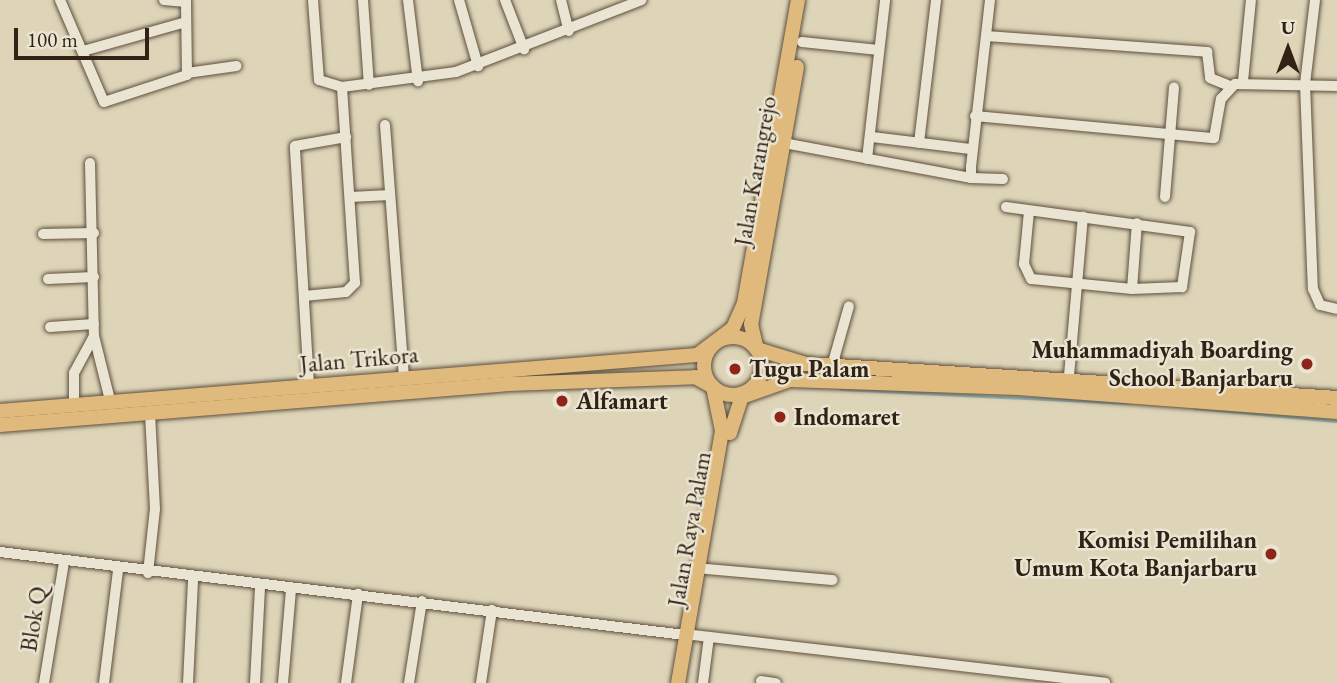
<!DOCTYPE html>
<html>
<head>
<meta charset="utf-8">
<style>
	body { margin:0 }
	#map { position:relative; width:1337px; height:683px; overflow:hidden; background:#ded5b9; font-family:"EB Garamond",serif }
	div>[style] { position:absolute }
	.stream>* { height:2.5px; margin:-1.25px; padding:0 1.25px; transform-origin:1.25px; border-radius:1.25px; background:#96b6b8 }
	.roads { filter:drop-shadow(0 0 2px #5d4f3e) drop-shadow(0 0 2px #5d4f3e) }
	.street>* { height:10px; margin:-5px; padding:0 5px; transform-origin:5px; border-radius:5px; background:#eae4d2 }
	.primary>* { height:14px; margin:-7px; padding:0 7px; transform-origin:7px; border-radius:7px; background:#dfba7c }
	.primary>.ring { margin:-7px; padding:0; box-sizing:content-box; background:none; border:14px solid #dfba7c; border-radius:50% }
	.dots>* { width:19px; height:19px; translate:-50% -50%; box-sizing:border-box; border:4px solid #eae4d2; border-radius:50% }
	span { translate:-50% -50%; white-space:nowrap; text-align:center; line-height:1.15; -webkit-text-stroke:5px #eae4d2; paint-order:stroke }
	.street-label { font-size:24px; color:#322215 }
	.poi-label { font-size:24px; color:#322215; font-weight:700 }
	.right { translate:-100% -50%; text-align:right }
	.left { translate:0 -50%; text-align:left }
	.north { position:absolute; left:1253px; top:14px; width:70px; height:70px; -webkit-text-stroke:5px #eae4d2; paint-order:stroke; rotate:0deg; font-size:19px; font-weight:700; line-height:28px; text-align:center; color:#322215 }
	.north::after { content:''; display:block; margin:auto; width:24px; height:32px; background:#322215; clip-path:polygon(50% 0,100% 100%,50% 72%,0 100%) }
	.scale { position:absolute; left:14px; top:28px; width:135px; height:32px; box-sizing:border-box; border:4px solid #322215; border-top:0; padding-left:9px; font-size:21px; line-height:24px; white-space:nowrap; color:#322215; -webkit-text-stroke:5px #eae4d2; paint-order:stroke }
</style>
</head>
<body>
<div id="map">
	<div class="stream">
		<div style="left:841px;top:389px;width:287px;rotate:2.8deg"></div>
		<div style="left:1194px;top:408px;width:144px;rotate:5.2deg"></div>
	</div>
	<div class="roads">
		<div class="street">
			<div style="left:60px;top:0;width:111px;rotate:66.7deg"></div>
			<div style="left:104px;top:102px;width:87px;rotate:-18deg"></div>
			<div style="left:187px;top:75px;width:75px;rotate:-90.8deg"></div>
			<div style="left:164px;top:0;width:22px;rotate:5deg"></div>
			<div style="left:363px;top:0;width:85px;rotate:86deg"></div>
			<div style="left:408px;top:0;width:82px;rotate:83deg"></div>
			<div style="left:459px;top:0;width:69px;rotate:73.9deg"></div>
			<div style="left:505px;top:0;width:53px;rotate:68.8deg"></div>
			<div style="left:561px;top:0;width:32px;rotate:76deg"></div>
			<div style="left:990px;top:0;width:168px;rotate:96.5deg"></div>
			<div style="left:971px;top:167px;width:11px;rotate:90deg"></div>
			<div style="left:971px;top:178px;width:32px;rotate:2deg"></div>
			<div style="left:1315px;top:0;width:85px;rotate:96.8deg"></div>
			<div style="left:1305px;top:84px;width:205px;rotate:87.8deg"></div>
			<div style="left:1313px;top:289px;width:17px;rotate:66deg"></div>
			<div style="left:1320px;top:305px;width:17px;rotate:13deg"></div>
			<div style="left:986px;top:36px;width:222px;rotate:4.1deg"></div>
			<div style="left:1207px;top:52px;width:26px;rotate:83deg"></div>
			<div style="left:1210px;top:78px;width:22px;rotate:22deg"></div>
			<div style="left:802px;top:42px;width:77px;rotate:5.9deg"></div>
			<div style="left:83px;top:51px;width:107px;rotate:-15.7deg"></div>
			<div style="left:187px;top:73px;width:50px;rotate:-8deg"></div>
			<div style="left:1243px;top:81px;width:81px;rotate:-84.4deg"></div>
			<div style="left:342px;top:87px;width:115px;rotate:-7.5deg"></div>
			<div style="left:456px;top:72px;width:199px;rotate:-21.2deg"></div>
			<div style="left:975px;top:116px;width:240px;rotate:5.3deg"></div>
			<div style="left:1214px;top:138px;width:40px;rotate:-80deg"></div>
			<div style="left:1221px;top:99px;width:21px;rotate:-47deg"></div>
			<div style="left:1235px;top:84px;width:102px;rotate:1.1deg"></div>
			<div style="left:385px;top:125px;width:253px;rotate:85.7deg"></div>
			<div style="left:872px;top:137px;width:99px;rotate:7deg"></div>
			<div style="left:784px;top:143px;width:190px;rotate:10.6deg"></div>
			<div style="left:919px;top:143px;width:144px;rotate:-83.2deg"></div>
			<div style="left:867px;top:159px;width:160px;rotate:-83.5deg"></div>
			<div style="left:90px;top:163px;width:173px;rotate:88.7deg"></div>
			<div style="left:94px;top:336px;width:66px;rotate:76deg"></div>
			<div style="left:350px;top:197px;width:40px;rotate:-2.9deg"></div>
			<div style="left:1165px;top:197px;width:110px;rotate:-85.3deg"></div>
			<div style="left:1006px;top:207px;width:186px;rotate:7.7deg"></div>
			<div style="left:1190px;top:232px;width:56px;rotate:98.3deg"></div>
			<div style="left:1182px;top:287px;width:50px;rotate:177.7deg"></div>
			<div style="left:1132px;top:289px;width:101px;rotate:-174.3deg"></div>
			<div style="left:1031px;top:279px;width:17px;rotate:-115deg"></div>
			<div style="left:1024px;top:264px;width:53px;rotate:-84.6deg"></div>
			<div style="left:43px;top:234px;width:51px;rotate:-1.1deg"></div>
			<div style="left:48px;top:279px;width:46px;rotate:-2.5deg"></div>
			<div style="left:1132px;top:289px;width:66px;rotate:-85.7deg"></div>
			<div style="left:304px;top:296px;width:42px;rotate:-5.4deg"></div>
			<div style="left:346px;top:292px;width:13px;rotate:-45deg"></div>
			<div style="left:355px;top:283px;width:196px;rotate:-93.8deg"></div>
			<div style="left:342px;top:87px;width:24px;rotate:-163deg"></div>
			<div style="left:319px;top:80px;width:80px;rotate:-94.3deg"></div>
			<div style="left:50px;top:327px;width:44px;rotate:-3.9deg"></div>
			<div style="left:832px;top:366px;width:62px;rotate:-74.2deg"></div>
			<div style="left:1069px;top:376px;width:160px;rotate:-85deg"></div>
			<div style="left:309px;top:385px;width:239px;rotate:-93.4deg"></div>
			<div style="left:295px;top:146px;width:52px;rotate:-10deg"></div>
			<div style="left:74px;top:404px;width:31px;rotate:-90deg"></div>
			<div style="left:74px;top:373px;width:42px;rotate:-61.6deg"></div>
			<div style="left:0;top:552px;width:690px;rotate:6.91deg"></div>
			<div style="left:706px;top:569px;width:127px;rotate:5deg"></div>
			<div style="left:148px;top:573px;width:64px;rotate:-83.8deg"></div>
			<div style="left:155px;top:509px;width:96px;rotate:-93deg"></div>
			<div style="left:693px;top:635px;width:415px;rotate:6.6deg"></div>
			<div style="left:761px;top:681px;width:15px;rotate:8deg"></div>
			<div style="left:44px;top:683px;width:123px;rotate:-80.6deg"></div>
			<div style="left:104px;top:683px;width:114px;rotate:-82.9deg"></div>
			<div style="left:188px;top:683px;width:103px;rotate:-87.2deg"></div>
			<div style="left:255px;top:683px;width:97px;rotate:-87deg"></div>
			<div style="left:283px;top:683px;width:93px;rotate:-85.1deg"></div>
			<div style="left:346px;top:683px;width:90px;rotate:-82.3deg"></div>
			<div style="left:409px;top:683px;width:83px;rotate:-81deg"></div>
			<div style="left:481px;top:683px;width:74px;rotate:-81.4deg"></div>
			<div style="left:703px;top:683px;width:46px;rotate:-82.6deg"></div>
		</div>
		<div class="primary">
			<div style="left:797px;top:67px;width:261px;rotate:100.1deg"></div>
			<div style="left:751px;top:324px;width:26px;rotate:77deg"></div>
			<div style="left:757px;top:349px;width:51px;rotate:17deg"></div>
			<div style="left:806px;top:364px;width:532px;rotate:3.66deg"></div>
			<div class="ring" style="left:704px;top:337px;width:44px;height:44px"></div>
			<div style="left:0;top:411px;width:699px;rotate:-4.59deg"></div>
			<div style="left:697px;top:355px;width:45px;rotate:-36.9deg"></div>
			<div style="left:733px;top:328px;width:27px;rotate:-66deg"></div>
			<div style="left:744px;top:303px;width:308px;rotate:-79.9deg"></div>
			<div style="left:0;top:425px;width:510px;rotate:-4.61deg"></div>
			<div style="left:508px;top:384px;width:187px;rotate:-2.1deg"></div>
			<div style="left:695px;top:377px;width:21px;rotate:29deg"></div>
			<div style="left:713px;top:387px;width:45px;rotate:78.4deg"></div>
			<div style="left:722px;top:431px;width:256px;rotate:99.9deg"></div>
			<div style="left:730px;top:433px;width:38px;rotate:-72deg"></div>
			<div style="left:742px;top:397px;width:51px;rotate:-19.5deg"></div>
			<div style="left:790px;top:380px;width:228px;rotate:2deg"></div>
			<div style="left:1018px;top:388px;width:320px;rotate:4.3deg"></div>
		</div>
	</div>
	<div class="dots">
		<div style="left:1307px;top:364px;background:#8f2418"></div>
		<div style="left:735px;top:369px;background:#8f2418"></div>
		<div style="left:562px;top:401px;background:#8f2418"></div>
		<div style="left:780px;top:417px;background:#8f2418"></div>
		<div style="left:1271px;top:554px;background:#8f2418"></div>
	</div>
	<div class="street-label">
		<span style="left:755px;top:171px;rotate:-80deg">Jalan Karangrejo</span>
		<span style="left:359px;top:359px;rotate:-5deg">Jalan Trikora</span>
		<span style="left:689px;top:529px;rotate:-80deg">Jalan Raya Palam</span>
		<span style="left:33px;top:619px;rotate:-81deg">Blok Q</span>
	</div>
	<div class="poi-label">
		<span class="right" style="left:1293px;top:364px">Muhammadiyah Boarding<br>School Banjarbaru</span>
		<span class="left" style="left:749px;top:369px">Tugu Palam</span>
		<span class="left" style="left:576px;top:401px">Alfamart</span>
		<span class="left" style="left:794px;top:417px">Indomaret</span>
		<span class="right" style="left:1257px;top:554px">Komisi Pemilihan<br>Umum Kota Banjarbaru</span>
	</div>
	<div class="north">U</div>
	<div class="scale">100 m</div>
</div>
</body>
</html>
